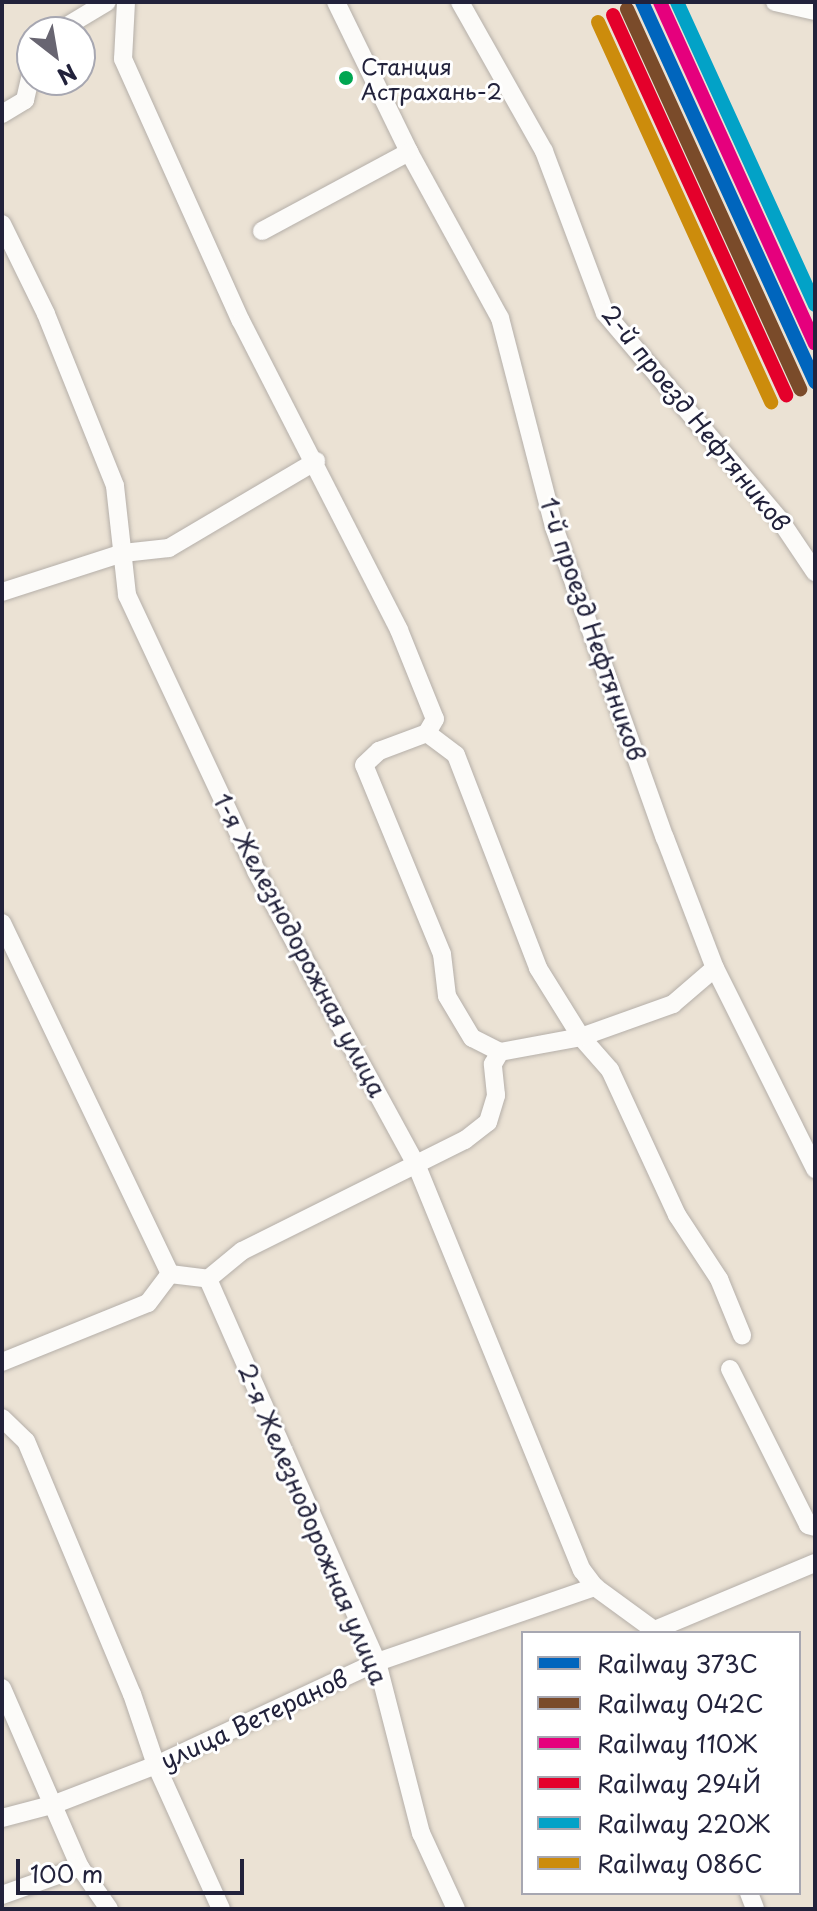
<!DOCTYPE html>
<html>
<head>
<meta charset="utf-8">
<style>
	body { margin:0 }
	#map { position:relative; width:817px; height:1911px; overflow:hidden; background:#ebe2d4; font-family:"Playpen Sans",sans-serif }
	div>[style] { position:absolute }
	.roads { filter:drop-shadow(0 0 2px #b5afa9) drop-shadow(0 0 2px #b5afa9) }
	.minor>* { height:18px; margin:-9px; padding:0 9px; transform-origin:9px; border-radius:9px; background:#fcfbf9 }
	.rail-1>* { height:14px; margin:-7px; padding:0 7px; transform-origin:7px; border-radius:7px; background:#0065bd }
	.rail-2>* { height:14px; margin:-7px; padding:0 7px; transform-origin:7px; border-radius:7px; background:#7a4b2a }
	.rail-3>* { height:14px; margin:-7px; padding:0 7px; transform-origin:7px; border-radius:7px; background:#e5007d }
	.rail-4>* { height:14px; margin:-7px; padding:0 7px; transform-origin:7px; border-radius:7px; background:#e4002b }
	.rail-5>* { height:14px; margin:-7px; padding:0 7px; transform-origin:7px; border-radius:7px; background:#02a2c7 }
	.rail-6>* { height:14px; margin:-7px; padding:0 7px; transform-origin:7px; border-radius:7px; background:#cc8c0c }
	.dots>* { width:22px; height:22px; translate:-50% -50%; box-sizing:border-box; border:4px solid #fff; border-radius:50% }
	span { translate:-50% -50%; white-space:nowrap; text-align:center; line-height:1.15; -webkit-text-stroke:6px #fff; paint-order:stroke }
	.bus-label { font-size:22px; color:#22223b }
	.left { translate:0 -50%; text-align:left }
	.street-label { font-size:24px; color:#22223b }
	.frame { position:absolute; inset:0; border:4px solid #22223b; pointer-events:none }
	.legend { position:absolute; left:521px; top:1631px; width:280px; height:264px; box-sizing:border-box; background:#fff; border:2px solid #a7a7b1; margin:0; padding:10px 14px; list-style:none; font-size:24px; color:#22223b }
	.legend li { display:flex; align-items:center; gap:16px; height:40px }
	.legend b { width:40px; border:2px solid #a7a7b1 }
	.north { position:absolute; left:16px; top:16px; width:80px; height:80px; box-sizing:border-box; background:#fff; border:2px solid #a7a7b1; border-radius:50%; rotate:149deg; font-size:22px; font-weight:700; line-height:32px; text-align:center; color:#22223b }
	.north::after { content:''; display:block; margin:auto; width:28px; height:36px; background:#686571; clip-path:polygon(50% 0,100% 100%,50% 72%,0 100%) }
	.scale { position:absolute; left:16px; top:1859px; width:228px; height:36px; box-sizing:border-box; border:4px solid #22223b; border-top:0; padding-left:10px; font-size:24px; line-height:28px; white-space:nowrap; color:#22223b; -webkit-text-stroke:6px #fff; paint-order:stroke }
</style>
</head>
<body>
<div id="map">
	<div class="roads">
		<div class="minor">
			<div style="left:126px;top:2px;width:57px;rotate:93deg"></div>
			<div style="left:123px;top:59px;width:287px;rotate:65.8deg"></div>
			<div style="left:241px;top:321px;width:347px;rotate:62.9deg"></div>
			<div style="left:399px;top:630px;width:96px;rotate:68deg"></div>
			<div style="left:435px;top:719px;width:16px;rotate:120deg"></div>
			<div style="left:336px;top:2px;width:167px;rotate:64deg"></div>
			<div style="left:409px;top:152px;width:189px;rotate:61.3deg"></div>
			<div style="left:500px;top:318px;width:216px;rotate:75.5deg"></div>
			<div style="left:554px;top:527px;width:330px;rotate:70.4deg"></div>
			<div style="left:665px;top:838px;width:139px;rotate:69deg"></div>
			<div style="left:715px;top:968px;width:225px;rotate:63.5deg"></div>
			<div style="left:460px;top:2px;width:171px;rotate:60.6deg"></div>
			<div style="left:544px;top:151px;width:173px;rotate:69.4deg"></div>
			<div style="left:605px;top:313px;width:271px;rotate:49.8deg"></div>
			<div style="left:780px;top:520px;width:63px;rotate:56.1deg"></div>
			<div style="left:775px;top:2px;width:41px;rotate:12.7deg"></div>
			<div style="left:57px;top:32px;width:58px;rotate:-31deg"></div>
			<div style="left:2px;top:114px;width:27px;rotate:-31deg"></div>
			<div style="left:25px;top:100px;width:31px;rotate:-77deg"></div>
			<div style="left:2px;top:224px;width:100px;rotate:63.9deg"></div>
			<div style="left:46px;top:314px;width:185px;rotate:68.1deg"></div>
			<div style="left:115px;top:486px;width:110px;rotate:83.7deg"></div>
			<div style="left:127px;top:595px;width:305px;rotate:64.9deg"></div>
			<div style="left:256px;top:871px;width:334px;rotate:61.4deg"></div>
			<div style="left:416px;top:1164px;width:439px;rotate:67.8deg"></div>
			<div style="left:582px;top:1570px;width:21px;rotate:53deg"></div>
			<div style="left:595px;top:1587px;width:78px;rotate:36.1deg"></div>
			<div style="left:262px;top:231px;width:167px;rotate:-28.3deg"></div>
			<div style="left:2px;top:592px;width:127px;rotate:-17.9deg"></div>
			<div style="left:123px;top:553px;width:46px;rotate:-6.2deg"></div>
			<div style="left:169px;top:548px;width:171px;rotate:-30.6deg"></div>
			<div style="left:2px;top:923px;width:389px;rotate:64.4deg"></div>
			<div style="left:500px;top:1052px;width:31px;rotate:-153deg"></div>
			<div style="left:472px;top:1038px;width:49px;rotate:-120.8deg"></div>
			<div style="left:447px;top:996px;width:42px;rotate:-96.8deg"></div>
			<div style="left:442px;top:954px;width:204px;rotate:-112.4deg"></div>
			<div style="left:364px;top:765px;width:21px;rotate:-43deg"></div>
			<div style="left:379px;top:751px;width:51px;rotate:-20.6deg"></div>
			<div style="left:427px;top:733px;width:36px;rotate:37deg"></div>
			<div style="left:456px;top:755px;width:228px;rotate:68.9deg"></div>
			<div style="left:538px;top:968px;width:81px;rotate:58.1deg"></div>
			<div style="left:581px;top:1037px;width:44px;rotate:48.7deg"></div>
			<div style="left:610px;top:1070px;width:160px;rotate:65.2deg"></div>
			<div style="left:677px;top:1215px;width:77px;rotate:56.7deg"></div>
			<div style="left:719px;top:1279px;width:61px;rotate:67.7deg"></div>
			<div style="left:208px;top:1279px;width:419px;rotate:66.2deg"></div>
			<div style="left:377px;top:1662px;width:177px;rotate:75.6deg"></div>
			<div style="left:421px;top:1833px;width:84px;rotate:65.3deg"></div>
			<div style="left:2px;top:1362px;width:157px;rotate:-22deg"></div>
			<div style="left:148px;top:1303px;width:36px;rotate:-53deg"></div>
			<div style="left:170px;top:1274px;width:38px;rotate:7deg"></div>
			<div style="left:208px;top:1279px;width:44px;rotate:-39.5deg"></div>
			<div style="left:242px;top:1251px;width:249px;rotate:-26.5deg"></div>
			<div style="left:465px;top:1140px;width:29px;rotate:-38deg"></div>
			<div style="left:488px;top:1122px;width:28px;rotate:-73deg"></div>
			<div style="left:496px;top:1095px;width:31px;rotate:-96deg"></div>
			<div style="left:493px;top:1064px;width:14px;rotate:-60deg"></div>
			<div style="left:500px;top:1052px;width:82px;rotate:-10.5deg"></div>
			<div style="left:581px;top:1037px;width:98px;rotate:-19.7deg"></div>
			<div style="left:673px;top:1004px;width:55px;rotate:-40.6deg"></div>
			<div style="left:730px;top:1369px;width:174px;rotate:63.4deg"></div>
			<div style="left:808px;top:1525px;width:7px;rotate:16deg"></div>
			<div style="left:2px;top:1418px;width:33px;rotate:44deg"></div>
			<div style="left:26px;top:1441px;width:274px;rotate:67.3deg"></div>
			<div style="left:132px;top:1694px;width:75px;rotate:71.3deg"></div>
			<div style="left:156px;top:1765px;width:158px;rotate:65.7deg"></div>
			<div style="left:657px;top:1629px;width:171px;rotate:-22.7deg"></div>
			<div style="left:2px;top:1688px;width:195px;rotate:66.5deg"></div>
			<div style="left:80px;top:1867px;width:51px;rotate:55.4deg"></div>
			<div style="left:2px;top:1818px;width:55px;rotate:-14.8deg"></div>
			<div style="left:55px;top:1804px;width:108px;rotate:-21.1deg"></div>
			<div style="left:156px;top:1765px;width:244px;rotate:-25deg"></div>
			<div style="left:377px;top:1662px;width:231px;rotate:-19deg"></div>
			<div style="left:749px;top:1893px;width:17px;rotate:69deg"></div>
			<div style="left:2px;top:1895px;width:83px;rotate:-19.7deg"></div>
		</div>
	</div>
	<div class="rail-1">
		<div style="left:642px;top:2px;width:418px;rotate:65.5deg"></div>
	</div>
	<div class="rail-2">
		<div style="left:627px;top:9px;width:418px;rotate:65.5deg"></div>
	</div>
	<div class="rail-3">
		<div style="left:660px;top:2px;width:375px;rotate:65.6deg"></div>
	</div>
	<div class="rail-4">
		<div style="left:613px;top:15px;width:418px;rotate:65.5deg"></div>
	</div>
	<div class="rail-5">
		<div style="left:677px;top:2px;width:333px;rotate:65.5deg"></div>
	</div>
	<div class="rail-6">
		<div style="left:598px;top:22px;width:418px;rotate:65.5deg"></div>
	</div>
	<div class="dots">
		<div style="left:346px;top:78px;background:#00a651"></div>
	</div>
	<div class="bus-label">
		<span class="left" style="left:361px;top:78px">Станция<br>Астрахань-2</span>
	</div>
	<div class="street-label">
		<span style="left:696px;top:418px;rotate:51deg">2-й проезд Нефтяников</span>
		<span style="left:593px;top:629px;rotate:71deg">1-й проезд Нефтяников</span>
		<span style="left:300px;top:945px;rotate:62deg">1-я Железнодорожная улица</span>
		<span style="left:313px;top:1524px;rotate:67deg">2-я Железнодорожная улица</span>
		<span style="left:254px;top:1719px;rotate:-25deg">улица Ветеранов</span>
	</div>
	<div class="frame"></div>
	<ul class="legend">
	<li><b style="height:10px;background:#0065bd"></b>Railway 373C</li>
	<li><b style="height:10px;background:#7a4b2a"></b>Railway 042С</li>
	<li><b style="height:10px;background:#e5007d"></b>Railway 110Ж</li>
	<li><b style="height:10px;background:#e4002b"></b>Railway 294Й</li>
	<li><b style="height:10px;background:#02a2c7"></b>Railway 220Ж</li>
	<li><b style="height:10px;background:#cc8c0c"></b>Railway 086С</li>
	</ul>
	<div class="north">N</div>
	<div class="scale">100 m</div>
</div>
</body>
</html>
